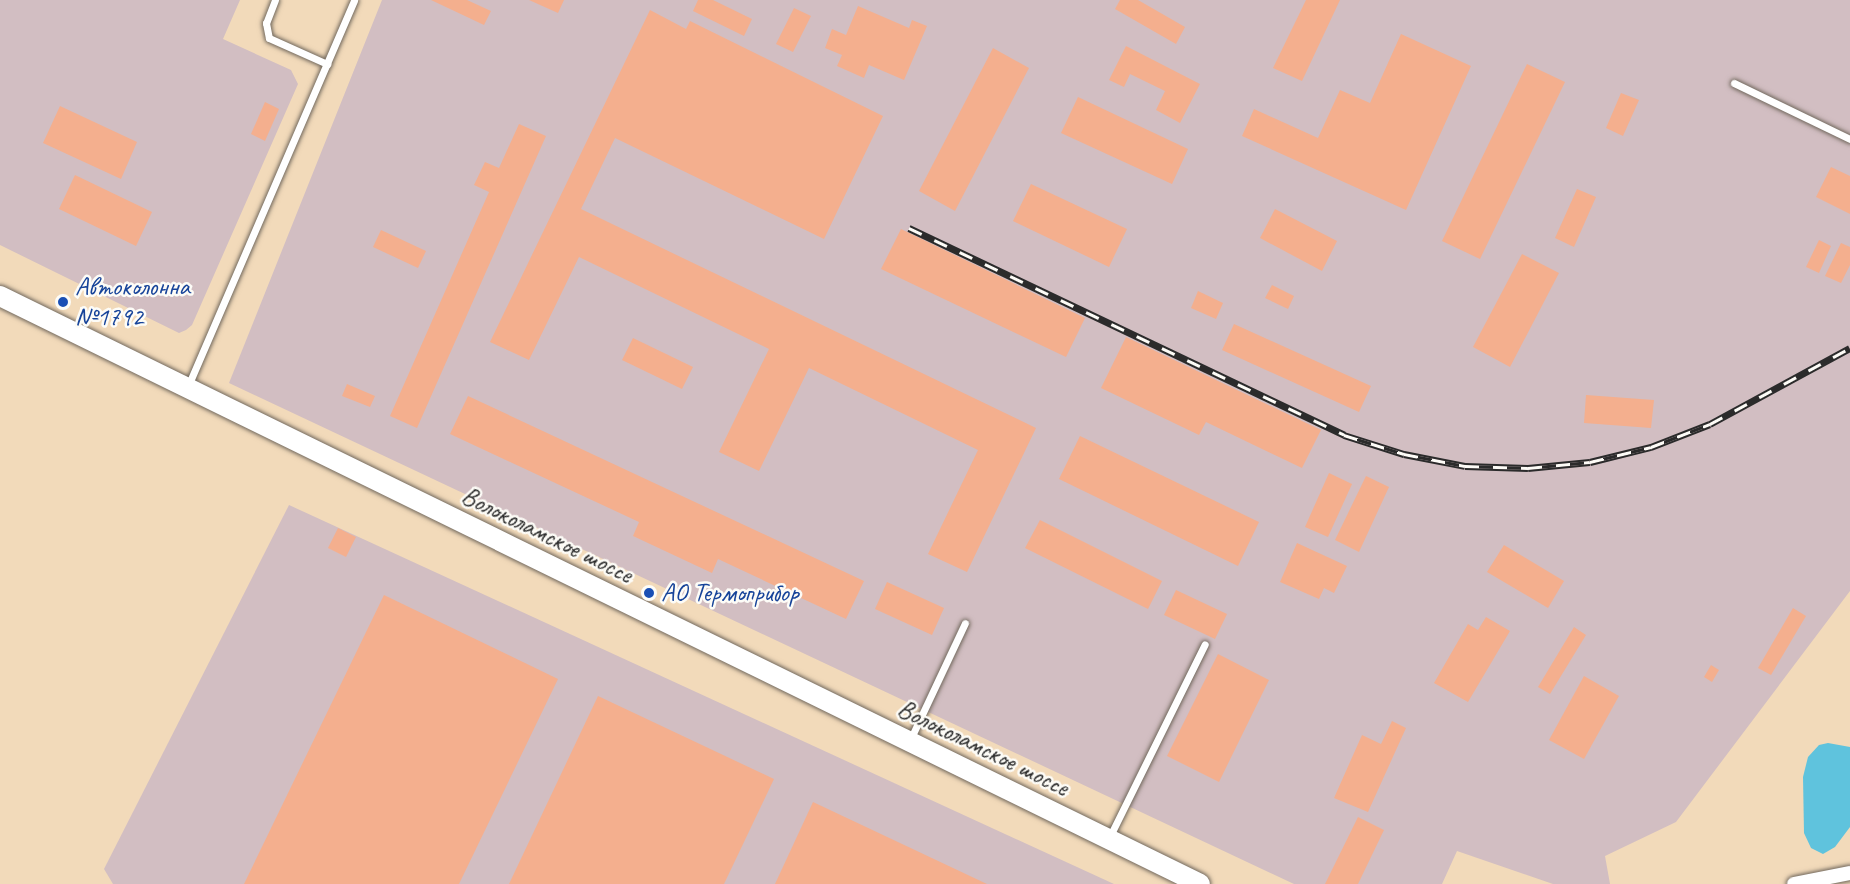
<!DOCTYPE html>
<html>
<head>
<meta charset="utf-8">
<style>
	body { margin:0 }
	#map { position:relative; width:1850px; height:884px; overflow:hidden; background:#f2daba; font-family:Caveat,sans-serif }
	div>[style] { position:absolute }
	.industrial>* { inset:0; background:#d2bec2 }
	.water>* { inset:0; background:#5fc3dd }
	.building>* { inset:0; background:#f4af8e }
	.roads { filter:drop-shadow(0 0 2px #71685d) drop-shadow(0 0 2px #71685d) }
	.lane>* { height:7px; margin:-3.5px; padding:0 3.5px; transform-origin:3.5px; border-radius:3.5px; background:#fff }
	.street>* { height:14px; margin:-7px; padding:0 7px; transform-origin:7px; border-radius:7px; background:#fff }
	.secondary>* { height:20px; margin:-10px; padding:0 10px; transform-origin:10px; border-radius:10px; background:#fff }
	.rail>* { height:7px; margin-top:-3.5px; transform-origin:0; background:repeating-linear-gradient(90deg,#fdfcf7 0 14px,#2b2b2b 0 28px); box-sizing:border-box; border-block:2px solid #2b2b2b }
	.dots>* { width:16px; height:16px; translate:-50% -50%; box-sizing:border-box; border:3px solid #fdfcf7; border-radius:50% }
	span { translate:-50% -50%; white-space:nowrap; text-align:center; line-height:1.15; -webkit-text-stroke:5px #fdfcf7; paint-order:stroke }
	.transit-label { font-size:26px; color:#164399 }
	.left { translate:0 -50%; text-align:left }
	.street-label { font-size:26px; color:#2b2b2b }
</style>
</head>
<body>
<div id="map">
	<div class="industrial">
		<div style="clip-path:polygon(0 0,240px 0,223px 39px,291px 70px,298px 84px,192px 325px,186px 330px,179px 333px,0 245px)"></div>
		<div style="clip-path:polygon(382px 0,1850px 0,1850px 591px,1676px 822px,1605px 856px,1610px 884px,1553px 884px,1457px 851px,1442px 884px,1294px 884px,229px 383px)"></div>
		<div style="clip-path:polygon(289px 505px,1114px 884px,113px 884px,104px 869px)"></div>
	</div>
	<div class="water">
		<div style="clip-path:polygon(1828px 743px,1850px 747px,1850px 827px,1835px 847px,1823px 854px,1811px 848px,1804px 833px,1803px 777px,1808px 757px,1819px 745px)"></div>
	</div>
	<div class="building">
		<div style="clip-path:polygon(431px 0,467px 0,491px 11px,484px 25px)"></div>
		<div style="clip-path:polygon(529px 0,564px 0,558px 13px)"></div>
		<div style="clip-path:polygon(698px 0,713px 0,752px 19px,744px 36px,693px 11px)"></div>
		<div style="clip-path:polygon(1120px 0,1138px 0,1185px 27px,1176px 44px,1115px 9px)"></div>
		<div style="clip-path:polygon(1306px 0,1340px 0,1302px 81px,1273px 68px)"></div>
		<div style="clip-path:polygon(858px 6px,909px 28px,912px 20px,927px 26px,904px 80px,869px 65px,864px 78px,837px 66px,842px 55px,825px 48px,832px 29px,846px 35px)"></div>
		<div style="clip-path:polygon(794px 8px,811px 16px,793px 52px,776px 44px)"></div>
		<div style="clip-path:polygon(650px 10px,686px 29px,690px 21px,883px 116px,824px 239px,615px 138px,581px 209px,1036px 428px,967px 572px,928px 554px,978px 450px,809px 368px,759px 471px,719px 452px,769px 349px,579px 257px,529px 360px,490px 342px)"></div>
		<div style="clip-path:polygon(1401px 34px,1471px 66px,1406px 210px,1242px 136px,1254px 109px,1318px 138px,1340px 90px,1370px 103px)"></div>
		<div style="clip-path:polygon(1126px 46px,1200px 84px,1180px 123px,1156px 110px,1165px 91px,1130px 74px,1124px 87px,1109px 80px)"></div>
		<div style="clip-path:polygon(993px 48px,1029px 68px,955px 211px,919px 191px)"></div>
		<div style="clip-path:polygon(1527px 64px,1565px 82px,1480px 259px,1442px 241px)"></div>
		<div style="clip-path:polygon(1621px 93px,1639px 100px,1623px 136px,1606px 128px)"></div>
		<div style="clip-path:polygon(1078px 97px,1188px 149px,1172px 184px,1061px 133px)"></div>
		<div style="clip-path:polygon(265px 102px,279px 109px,265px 141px,251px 134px)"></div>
		<div style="clip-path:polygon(60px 106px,137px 142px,121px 179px,43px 143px)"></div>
		<div style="clip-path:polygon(519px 124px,546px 136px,417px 428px,390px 416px,489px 192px,474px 185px,485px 162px,499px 168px)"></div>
		<div style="clip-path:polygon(1831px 167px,1850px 176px,1850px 214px,1816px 197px)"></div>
		<div style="clip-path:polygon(75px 175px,152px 212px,136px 246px,59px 209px)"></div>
		<div style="clip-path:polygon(1031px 184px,1127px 229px,1109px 267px,1013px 221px)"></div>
		<div style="clip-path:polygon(1577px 189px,1596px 197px,1574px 247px,1555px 238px)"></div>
		<div style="clip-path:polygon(1275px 209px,1337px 241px,1322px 271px,1260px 238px)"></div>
		<div style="clip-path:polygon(901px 229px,1085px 318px,1066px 357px,881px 269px)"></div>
		<div style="clip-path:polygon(381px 230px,426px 251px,418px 268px,373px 247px)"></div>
		<div style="clip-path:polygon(1819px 240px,1831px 246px,1819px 273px,1806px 267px)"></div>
		<div style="clip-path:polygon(1841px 243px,1850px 247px,1850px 265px,1841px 283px,1825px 276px)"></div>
		<div style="clip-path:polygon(1522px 254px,1559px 273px,1510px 367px,1473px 347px)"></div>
		<div style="clip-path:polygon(1272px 285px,1294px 296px,1288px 309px,1265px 298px)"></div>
		<div style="clip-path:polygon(1198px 291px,1223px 303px,1216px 319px,1191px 308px)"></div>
		<div style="clip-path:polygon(1234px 324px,1371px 386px,1359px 412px,1222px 350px)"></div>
		<div style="clip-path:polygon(1126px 337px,1321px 430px,1302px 468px,1206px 422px,1199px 435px,1101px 388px)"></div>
		<div style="clip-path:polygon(633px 338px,693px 367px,682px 389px,622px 360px)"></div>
		<div style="clip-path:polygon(347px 384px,375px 396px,370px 407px,342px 396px)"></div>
		<div style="clip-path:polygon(1586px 395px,1654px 400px,1651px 428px,1584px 423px)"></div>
		<div style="clip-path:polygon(468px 396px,864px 581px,846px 619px,718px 559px,712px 573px,633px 536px,639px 522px,450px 434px)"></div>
		<div style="clip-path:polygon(1080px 436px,1259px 522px,1238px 566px,1059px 479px)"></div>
		<div style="clip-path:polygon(1329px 473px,1352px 484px,1328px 537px,1305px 527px)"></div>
		<div style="clip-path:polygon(1366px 476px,1389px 487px,1359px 552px,1335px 540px)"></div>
		<div style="clip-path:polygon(1040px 520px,1162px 581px,1148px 609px,1025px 548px)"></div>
		<div style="clip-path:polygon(338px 528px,356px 537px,346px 557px,328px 548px)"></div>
		<div style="clip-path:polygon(1297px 543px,1347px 566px,1334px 593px,1324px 588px,1319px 599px,1280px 582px)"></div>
		<div style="clip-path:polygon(1504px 545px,1564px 581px,1548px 608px,1487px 572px)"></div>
		<div style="clip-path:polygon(887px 582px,944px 608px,932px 635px,875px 609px)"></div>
		<div style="clip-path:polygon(1176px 590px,1227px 614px,1215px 639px,1164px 615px)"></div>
		<div style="clip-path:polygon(384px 595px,558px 679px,459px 884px,244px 884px)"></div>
		<div style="clip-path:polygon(1793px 608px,1806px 616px,1771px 675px,1758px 668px)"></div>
		<div style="clip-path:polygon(1486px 617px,1510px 631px,1468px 702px,1434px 683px,1468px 624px,1478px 630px)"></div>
		<div style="clip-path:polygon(1574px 627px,1586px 635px,1550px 694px,1538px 687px)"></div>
		<div style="clip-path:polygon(1218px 654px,1269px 680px,1219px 782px,1167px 756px)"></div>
		<div style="clip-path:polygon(1711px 665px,1719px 670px,1712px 682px,1704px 677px)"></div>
		<div style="clip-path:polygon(1584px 676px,1619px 696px,1584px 759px,1549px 740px)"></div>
		<div style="clip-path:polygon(598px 696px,774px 779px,724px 884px,509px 884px)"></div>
		<div style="clip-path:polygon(1392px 721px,1406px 728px,1368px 812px,1334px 798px,1362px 735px,1381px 744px)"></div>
		<div style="clip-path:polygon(813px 802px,987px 884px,775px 884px)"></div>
		<div style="clip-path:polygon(1358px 817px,1384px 830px,1358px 884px,1325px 884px)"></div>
	</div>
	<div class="roads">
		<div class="lane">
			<div style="left:275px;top:0;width:25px;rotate:111deg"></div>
			<div style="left:266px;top:23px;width:15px;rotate:79deg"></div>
			<div style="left:269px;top:38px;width:64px;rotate:24.1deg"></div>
			<div style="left:1734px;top:83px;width:129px;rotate:25.8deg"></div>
			<div style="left:188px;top:386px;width:420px;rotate:-66.7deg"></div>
			<div style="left:910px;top:740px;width:129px;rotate:-64.8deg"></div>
			<div style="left:1109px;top:838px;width:216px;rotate:-63.7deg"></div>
		</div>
		<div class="street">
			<div style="left:1794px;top:884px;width:57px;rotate:-11.1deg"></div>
		</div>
		<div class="secondary">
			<div style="left:0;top:296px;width:1336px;rotate:26.1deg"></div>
		</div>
	</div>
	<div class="rail">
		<div style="left:909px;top:228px;width:482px;rotate:25.4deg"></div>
		<div style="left:1344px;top:435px;width:63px;rotate:17.6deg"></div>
		<div style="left:1404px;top:454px;width:62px;rotate:11.1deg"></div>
		<div style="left:1465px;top:466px;width:63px;rotate:1.8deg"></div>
		<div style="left:1528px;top:468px;width:62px;rotate:-5.5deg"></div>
		<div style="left:1590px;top:462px;width:63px;rotate:-13.8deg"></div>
		<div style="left:1651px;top:447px;width:63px;rotate:-21.3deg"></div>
		<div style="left:1710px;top:424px;width:159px;rotate:-28.5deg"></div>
	</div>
	<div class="dots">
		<div style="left:63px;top:302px;background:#1a4fb4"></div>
		<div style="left:649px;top:593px;background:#1a4fb4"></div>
	</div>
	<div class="transit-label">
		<span class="left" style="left:75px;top:302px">Автоколонна<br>№1792</span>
		<span class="left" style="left:661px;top:593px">АО Термоприбор</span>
	</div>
	<div class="street-label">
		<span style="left:547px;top:535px;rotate:26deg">Волоколамское шоссе</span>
		<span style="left:983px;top:748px;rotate:26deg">Волоколамское шоссе</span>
	</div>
</div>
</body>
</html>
